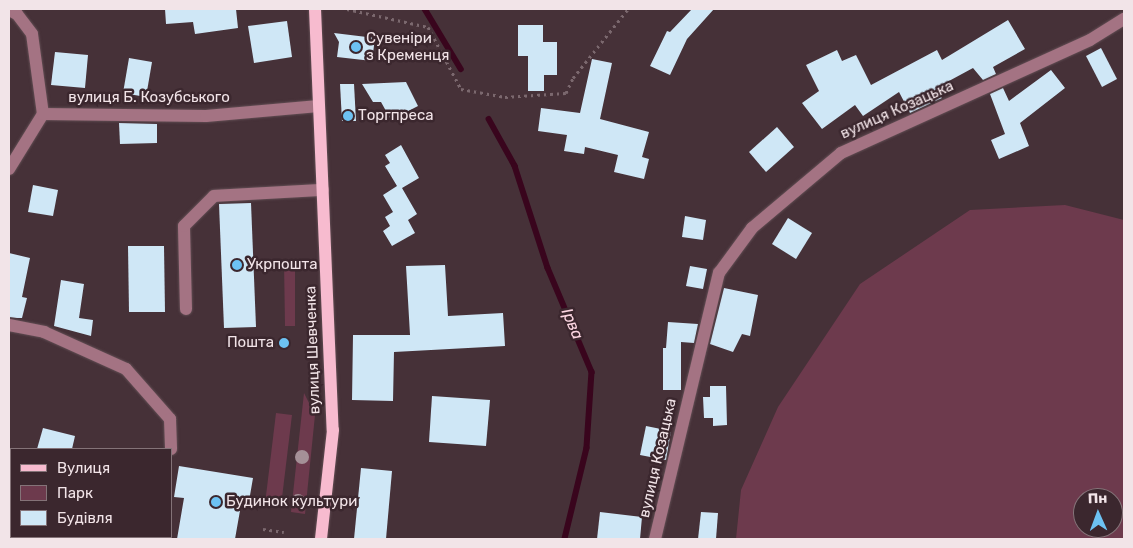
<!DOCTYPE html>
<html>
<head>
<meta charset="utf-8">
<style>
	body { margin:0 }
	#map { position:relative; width:1133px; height:548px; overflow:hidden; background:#463138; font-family:Rubik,sans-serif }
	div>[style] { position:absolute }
	.green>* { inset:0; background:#6d3a4d }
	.stream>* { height:5.5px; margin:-2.75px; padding:0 2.75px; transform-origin:2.75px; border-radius:2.75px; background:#39051d }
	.building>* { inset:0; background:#cfe7f6 }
	.path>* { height:3px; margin-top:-1.5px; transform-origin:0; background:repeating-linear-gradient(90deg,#7b686e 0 2.5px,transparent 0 6.5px) }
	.roads { filter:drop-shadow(0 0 1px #624e54) drop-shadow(0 0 1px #624e54) }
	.minor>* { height:12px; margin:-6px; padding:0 6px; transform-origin:6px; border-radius:6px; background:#a47383 }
	.major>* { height:12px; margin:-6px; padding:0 6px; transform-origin:6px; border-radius:6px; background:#f7bbcf }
	.trees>* { width:14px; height:14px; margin:-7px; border-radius:50%; background:#a59097 }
	.dots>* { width:14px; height:14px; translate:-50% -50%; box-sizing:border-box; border:2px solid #3b272e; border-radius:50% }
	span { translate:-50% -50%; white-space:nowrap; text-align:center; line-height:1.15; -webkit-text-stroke:5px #3b272e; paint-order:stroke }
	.poi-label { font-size:15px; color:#f2e4e8 }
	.left { translate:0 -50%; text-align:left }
	.right { translate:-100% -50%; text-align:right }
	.street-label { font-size:15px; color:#f2e4e8 }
	.water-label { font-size:16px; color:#fbd5e1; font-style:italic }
	.frame { position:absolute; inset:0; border:10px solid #f2e4e8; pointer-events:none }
	.legend { position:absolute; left:10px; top:448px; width:162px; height:90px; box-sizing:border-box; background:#3b272e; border:1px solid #847378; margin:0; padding:6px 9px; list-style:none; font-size:15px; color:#f2e4e8 }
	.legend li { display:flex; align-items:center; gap:10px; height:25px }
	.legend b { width:25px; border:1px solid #847378 }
	.north { position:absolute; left:1073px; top:488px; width:50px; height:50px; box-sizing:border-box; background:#3b272e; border:1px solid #847378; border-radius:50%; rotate:358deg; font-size:14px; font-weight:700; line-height:20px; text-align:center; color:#f2e4e8 }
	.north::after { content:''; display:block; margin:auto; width:18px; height:22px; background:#6dc2f3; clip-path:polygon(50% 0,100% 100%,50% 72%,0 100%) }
</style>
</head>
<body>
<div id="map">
	<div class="green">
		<div style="clip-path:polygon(evenodd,1065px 205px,1124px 220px,1124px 539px,736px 539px,741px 490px,778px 407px,860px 284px,970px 210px,1065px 205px,1083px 498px,1113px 498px,1113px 528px,1083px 528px,1083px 498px)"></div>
		<div style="clip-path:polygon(284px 261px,295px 261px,295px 326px,285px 326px)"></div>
		<div style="clip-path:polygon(304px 393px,315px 415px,305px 514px,291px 512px)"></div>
		<div style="clip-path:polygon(276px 413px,292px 415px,281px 506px,265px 504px)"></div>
	</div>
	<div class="stream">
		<div style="left:425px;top:9px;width:70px;rotate:59deg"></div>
		<div style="left:489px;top:119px;width:54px;rotate:61deg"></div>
		<div style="left:515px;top:166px;width:107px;rotate:72.1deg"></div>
		<div style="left:548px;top:268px;width:113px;rotate:67.1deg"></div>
		<div style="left:592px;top:372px;width:76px;rotate:93.8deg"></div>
		<div style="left:587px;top:448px;width:94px;rotate:103.6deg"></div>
	</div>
	<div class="building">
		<div style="clip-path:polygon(165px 9px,236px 9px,238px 28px,195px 34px,193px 22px,166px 24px)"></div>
		<div style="clip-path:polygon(692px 9px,714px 9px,687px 39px,670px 75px,650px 66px,667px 31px,670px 32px)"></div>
		<div style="clip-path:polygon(1008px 20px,1025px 49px,993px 67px,996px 74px,983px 80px,973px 68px,936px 88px,942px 98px,910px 113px,899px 92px,863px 116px,855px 105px,822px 129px,802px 103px,819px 91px,806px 65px,837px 50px,842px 61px,856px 55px,871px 85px,937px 50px,942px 60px)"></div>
		<div style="clip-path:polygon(287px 21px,292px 57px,254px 63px,248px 26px)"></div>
		<div style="clip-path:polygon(518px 25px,543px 25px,543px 42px,557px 42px,557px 75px,544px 75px,544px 91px,528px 91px,528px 56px,518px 56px)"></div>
		<div style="clip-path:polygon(334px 33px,375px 38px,372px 61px,337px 57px,339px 42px)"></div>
		<div style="clip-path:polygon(1101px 48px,1117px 79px,1102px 87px,1086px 56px)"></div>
		<div style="clip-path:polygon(55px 52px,88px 55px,85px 88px,51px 85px)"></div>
		<div style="clip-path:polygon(129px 58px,152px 62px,146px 97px,123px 93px)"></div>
		<div style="clip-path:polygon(592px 59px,612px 63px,600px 119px,649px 132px,642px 157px,649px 159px,644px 179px,614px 172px,618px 155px,585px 147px,584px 154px,564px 151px,567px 135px,538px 131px,541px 108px,580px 113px)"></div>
		<div style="clip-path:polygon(1051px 70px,1065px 88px,1020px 123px,1029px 146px,999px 159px,991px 140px,1005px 134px,990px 94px,1003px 88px,1009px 101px)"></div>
		<div style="clip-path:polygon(406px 82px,418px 106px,391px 120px,381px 102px,373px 102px,362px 84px)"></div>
		<div style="clip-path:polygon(340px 84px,354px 84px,356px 121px,342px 121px)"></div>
		<div style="clip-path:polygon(119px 123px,157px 124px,157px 143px,120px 144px)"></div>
		<div style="clip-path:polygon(777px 127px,794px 147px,766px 172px,749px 152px)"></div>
		<div style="clip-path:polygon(401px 145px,419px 178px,402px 188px,417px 214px,408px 220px,415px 233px,392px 246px,383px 231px,390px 226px,385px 217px,393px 212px,383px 195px,397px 186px,385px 166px,390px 163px,385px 155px)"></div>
		<div style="clip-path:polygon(33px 185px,58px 190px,53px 216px,28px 212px)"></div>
		<div style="clip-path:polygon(251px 203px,256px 327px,224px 328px,219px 204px)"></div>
		<div style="clip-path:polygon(685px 216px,706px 220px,703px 240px,682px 237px)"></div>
		<div style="clip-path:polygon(788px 218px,812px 233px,796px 259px,772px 244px)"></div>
		<div style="clip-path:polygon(128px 246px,164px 246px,165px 312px,129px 312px)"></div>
		<div style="clip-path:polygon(9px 253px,30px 258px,22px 297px,27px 298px,22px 318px,17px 318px,9px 317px)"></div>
		<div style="clip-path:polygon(445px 265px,448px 316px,503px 313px,505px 346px,394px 352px,393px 401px,352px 400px,353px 335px,410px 335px,406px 266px)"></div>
		<div style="clip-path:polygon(690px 266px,707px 269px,703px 289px,686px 286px)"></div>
		<div style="clip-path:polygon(61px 280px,84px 284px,79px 318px,93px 320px,91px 336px,54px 326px)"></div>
		<div style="clip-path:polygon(724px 288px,758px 295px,750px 336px,742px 334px,733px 352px,710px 344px)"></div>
		<div style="clip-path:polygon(668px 322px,698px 324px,694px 343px,681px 342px,681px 390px,663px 390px,663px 348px,666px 348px)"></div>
		<div style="clip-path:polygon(710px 386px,726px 386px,727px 425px,713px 426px,713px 418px,704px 418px,703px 397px,710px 397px)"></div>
		<div style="clip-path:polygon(432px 396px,490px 400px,486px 446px,429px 442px)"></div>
		<div style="clip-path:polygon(646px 426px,671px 431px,666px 460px,640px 455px)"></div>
		<div style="clip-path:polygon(43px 428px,75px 436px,72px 449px,37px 449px)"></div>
		<div style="clip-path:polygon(179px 466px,253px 478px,248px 507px,241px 505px,235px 539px,177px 539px,184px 498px,174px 497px)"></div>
		<div style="clip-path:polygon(361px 468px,392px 471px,386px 539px,354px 539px)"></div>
		<div style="clip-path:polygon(600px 512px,642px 517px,640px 539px,597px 539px)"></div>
		<div style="clip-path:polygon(701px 512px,718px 513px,716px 539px,698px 539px)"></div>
	</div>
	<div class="path">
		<div style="left:347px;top:9px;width:83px;rotate:12.5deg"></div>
		<div style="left:428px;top:27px;width:70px;rotate:62deg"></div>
		<div style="left:461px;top:89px;width:45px;rotate:10.3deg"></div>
		<div style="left:505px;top:97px;width:61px;rotate:-3.8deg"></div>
		<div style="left:566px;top:93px;width:17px;rotate:-65deg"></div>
		<div style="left:573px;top:78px;width:88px;rotate:-51.4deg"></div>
		<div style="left:263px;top:529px;width:21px;rotate:8deg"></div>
	</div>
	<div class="roads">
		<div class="minor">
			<div style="left:9px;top:10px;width:9px;rotate:27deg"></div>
			<div style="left:17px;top:14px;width:25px;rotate:53deg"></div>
			<div style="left:32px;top:34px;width:81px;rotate:82.2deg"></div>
			<div style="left:9px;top:169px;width:65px;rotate:-58.3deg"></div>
			<div style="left:43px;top:114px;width:163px;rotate:0.7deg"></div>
			<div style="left:206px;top:116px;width:113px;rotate:-5.1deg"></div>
			<div style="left:186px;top:309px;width:83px;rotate:-91.4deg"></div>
			<div style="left:184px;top:226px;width:42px;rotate:-45deg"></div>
			<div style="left:214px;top:196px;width:109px;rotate:-3.2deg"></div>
			<div style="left:9px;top:325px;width:36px;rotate:11deg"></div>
			<div style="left:44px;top:332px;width:90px;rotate:24.3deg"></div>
			<div style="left:126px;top:369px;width:67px;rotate:48.7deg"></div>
			<div style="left:170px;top:419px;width:30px;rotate:88deg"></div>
			<div style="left:155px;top:539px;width:2px;rotate:-63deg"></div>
			<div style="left:655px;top:539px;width:274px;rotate:-76.5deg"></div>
			<div style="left:719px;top:273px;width:56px;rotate:-53.7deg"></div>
			<div style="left:752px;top:228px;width:116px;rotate:-40.1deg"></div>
			<div style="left:841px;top:153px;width:273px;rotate:-24.4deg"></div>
			<div style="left:1090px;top:40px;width:40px;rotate:-32deg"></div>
		</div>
		<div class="major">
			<div style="left:315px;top:9px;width:421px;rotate:87.6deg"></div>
			<div style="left:333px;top:430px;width:110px;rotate:96.3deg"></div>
		</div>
	</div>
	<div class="trees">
		<div style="left:302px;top:457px"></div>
		<div style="left:298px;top:501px"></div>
	</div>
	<div class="dots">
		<div style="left:356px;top:47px;background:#6dc2f3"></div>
		<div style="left:348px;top:116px;background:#6dc2f3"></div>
		<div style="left:237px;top:265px;background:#6dc2f3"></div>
		<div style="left:284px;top:343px;background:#6dc2f3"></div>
		<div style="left:216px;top:502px;background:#6dc2f3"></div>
	</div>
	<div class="poi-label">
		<span class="left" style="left:366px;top:47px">Сувеніри<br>з Кременця</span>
		<span class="left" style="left:358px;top:116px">Торгпреса</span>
		<span class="left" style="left:247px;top:265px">Укрпошта</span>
		<span class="right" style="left:274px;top:343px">Пошта</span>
		<span class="left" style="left:226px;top:502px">Будинок культури</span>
	</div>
	<div class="street-label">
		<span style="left:149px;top:98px">вулиця Б. Козубського</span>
		<span style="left:897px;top:110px;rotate:-24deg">вулиця Козацька</span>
		<span style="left:313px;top:350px;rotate:-92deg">вулиця Шевченка</span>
		<span style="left:658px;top:458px;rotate:-77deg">вулиця Козацька</span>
	</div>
	<div class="water-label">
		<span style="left:572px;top:324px;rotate:67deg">Ірва</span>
	</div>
	<div class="frame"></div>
	<ul class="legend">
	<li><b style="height:6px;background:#f7bbcf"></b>Вулиця</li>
	<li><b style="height:14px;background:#6d3a4d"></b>Парк</li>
	<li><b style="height:14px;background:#cfe7f6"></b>Будівля</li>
	</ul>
	<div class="north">Пн</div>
</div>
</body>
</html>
